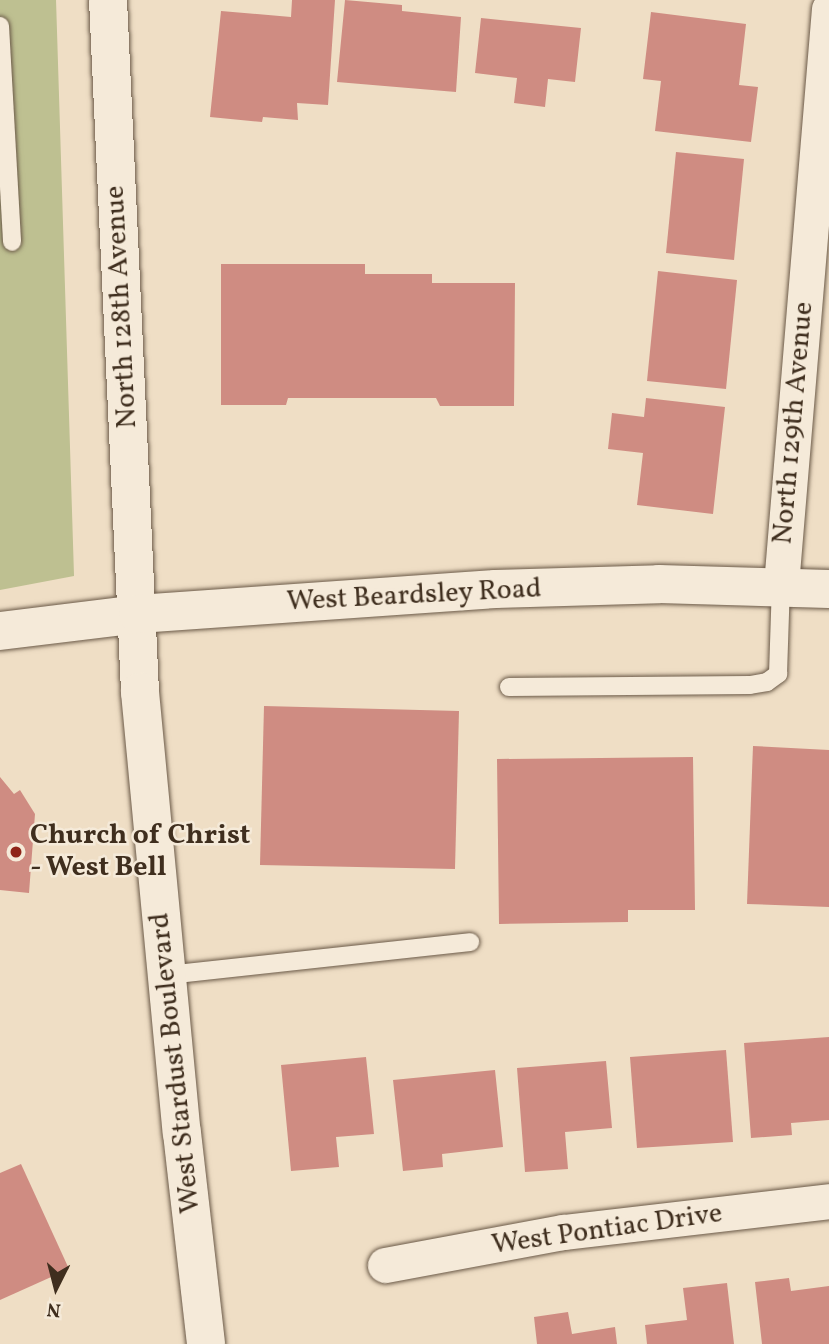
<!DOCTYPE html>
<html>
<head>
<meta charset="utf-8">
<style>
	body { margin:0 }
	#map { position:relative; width:829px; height:1344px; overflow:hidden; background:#efdec5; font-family:Vollkorn,serif }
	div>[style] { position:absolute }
	.green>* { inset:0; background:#bec091 }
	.building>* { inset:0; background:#cf8c82 }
	.roads { filter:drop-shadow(0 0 2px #6b5a48) drop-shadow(0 0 2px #6b5a48) }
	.service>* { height:18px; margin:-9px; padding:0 9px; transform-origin:9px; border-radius:9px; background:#f5ead9 }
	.minor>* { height:35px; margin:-17.5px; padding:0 17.5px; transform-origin:17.5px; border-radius:17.5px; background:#f5ead9 }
	.tertiary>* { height:38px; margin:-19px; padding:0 19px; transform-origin:19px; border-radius:19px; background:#f5ead9 }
	.dots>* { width:19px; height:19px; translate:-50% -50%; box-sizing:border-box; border:4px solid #f5ead9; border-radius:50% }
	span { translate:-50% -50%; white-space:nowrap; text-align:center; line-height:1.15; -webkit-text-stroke:5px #f5ead9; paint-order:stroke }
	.street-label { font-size:28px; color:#3f2e1e }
	.poi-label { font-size:28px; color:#3f2e1e; font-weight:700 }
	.left { translate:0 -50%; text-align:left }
	.north { position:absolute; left:21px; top:1253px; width:70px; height:70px; -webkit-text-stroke:5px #f5ead9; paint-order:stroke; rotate:186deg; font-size:19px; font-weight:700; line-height:28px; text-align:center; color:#3f2e1e }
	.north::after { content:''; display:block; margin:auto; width:24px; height:32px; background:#3f2e1e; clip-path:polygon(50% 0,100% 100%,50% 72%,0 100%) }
</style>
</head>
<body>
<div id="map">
	<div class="green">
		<div style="clip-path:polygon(0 0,56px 0,74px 576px,0 590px)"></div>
	</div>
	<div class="building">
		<div style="clip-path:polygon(292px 0,335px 0,328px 105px,297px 103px,298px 120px,263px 117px,262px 122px,210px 117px,221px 11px,291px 17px)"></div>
		<div style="clip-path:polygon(345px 0,402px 5px,402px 11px,461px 17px,456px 92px,337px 82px)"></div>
		<div style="clip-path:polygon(651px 12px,746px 24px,739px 85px,758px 87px,751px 142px,655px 131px,661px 81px,643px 79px)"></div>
		<div style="clip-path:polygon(481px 18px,581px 28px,575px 82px,548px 79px,545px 107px,514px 103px,517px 78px,475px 73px)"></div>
		<div style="clip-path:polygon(676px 152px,744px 159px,734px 260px,666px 253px)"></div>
		<div style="clip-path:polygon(221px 264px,365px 264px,365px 274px,432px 274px,432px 283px,515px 283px,514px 406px,440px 406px,436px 398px,288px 398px,286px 405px,221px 405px)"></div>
		<div style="clip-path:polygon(658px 271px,737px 280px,726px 389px,647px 381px)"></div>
		<div style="clip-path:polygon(646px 398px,725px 407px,713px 514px,637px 505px,643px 453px,608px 449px,612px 413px,644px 417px)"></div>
		<div style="clip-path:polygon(264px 706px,459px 711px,455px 869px,260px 865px)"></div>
		<div style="clip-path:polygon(753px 746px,829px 750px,829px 907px,747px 904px)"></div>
		<div style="clip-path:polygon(693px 757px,695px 910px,628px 910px,628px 922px,499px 924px,497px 759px)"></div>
		<div style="clip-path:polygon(0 777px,14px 794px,20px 790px,35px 814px,29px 893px,0 890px)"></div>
		<div style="clip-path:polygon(829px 1037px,829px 1120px,791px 1123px,792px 1135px,751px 1138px,744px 1043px)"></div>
		<div style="clip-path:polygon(726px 1050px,733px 1142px,637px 1148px,630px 1057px)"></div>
		<div style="clip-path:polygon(366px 1057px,374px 1134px,336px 1137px,339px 1167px,291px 1171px,281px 1065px)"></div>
		<div style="clip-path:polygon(606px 1061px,612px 1128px,565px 1132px,568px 1169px,525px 1172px,517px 1068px)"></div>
		<div style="clip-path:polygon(495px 1070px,503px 1147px,442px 1154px,443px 1167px,403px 1171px,393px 1080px)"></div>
		<div style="clip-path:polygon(21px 1164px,69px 1269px,0 1300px,0 1173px)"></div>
		<div style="clip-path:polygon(789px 1278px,791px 1291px,829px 1286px,829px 1344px,762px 1344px,755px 1282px)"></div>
		<div style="clip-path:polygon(727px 1283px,734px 1344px,647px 1344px,645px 1325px,687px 1320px,683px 1288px)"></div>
		<div style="clip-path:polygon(568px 1312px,572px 1334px,615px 1327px,617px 1344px,537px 1344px,534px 1317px)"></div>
	</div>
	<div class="roads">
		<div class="service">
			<div style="left:0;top:26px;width:216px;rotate:86.8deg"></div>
			<div style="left:509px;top:687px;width:241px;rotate:-0.5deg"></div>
			<div style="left:750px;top:685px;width:17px;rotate:-10deg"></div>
			<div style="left:767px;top:682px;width:14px;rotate:-36deg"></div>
			<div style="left:778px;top:674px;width:89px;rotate:-88.1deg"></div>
			<div style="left:167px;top:975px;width:305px;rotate:-6.2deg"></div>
		</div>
		<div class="minor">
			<div style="left:781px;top:585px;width:578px;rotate:-85.24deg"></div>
			<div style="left:385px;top:1265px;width:181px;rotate:-10.5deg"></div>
			<div style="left:563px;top:1232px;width:268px;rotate:-6.6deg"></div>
		</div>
		<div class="tertiary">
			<div style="left:108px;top:0;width:693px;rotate:87.35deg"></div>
			<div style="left:140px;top:692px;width:443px;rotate:84.6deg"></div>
			<div style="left:182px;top:1133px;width:212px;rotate:83.5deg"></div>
			<div style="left:0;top:631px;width:139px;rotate:-7deg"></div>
			<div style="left:138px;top:614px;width:358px;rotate:-4deg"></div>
			<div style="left:495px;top:589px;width:164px;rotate:-1.7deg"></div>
			<div style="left:659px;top:584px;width:170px;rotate:1.7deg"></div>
		</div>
	</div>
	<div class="dots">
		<div style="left:16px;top:852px;background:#8f2418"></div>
	</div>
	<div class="street-label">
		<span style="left:122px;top:307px;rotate:-93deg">North 128th Avenue</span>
		<span style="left:794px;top:423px;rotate:-85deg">North 129th Avenue</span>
		<span style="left:414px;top:596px;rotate:-3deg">West Beardsley Road</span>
		<span style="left:176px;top:1063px;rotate:-96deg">West Stardust Boulevard</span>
		<span style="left:607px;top:1230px;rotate:-8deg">West Pontiac Drive</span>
	</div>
	<div class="poi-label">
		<span class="left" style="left:30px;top:852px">Church of Christ<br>- West Bell</span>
	</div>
	<div class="north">N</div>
</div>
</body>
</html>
